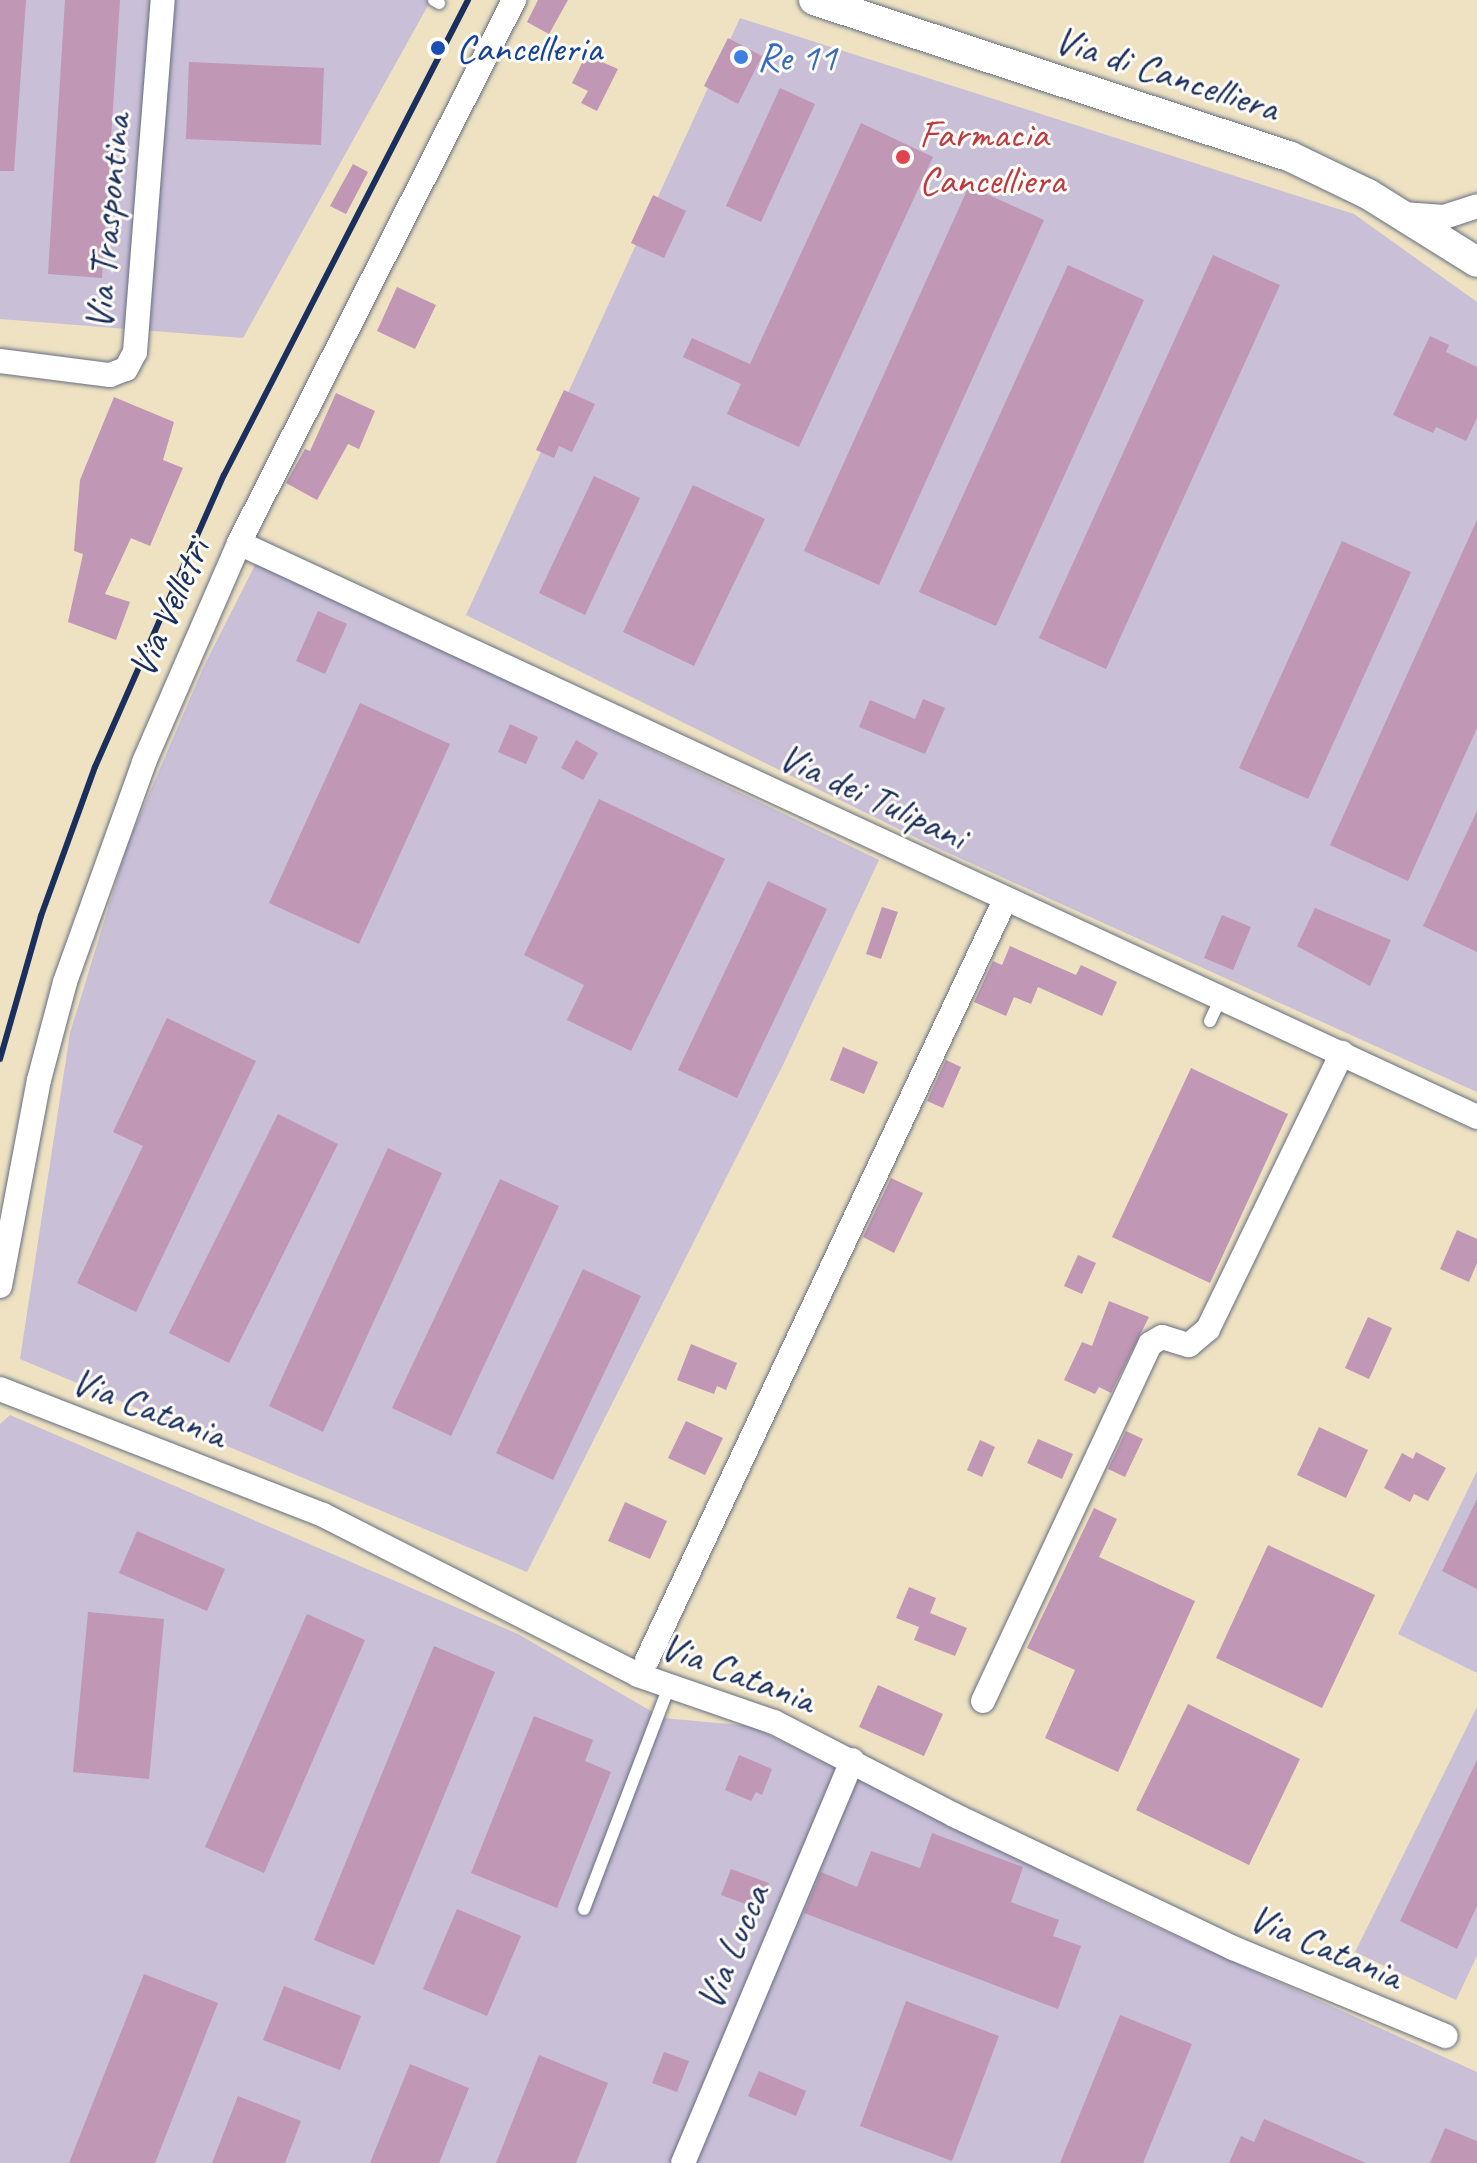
<!DOCTYPE html>
<html>
<head>
<meta charset="utf-8">
<style>
	body { margin:0 }
	#map { position:relative; width:1477px; height:2163px; overflow:hidden; background:#eee2c2; font-family:Caveat,sans-serif }
	div>[style] { position:absolute }
	.industrial>* { inset:0; background:#c9bfd7 }
	.building>* { inset:0; background:#c097b5 }
	.roads { filter:drop-shadow(0 0 2px #656e81) drop-shadow(0 0 2px #656e81) }
	.service>* { height:12px; margin:-6px; padding:0 6px; transform-origin:6px; border-radius:6px; background:#fff }
	.minor>* { height:24px; margin:-12px; padding:0 12px; transform-origin:12px; border-radius:12px; background:#fff }
	.tertiary>* { height:30px; margin:-15px; padding:0 15px; transform-origin:15px; border-radius:15px; background:#fff }
	.rail>* { height:6px; margin:-3px; padding:0 3px; transform-origin:3px; border-radius:3px; background:#1b2f5e }
	.dots>* { width:22px; height:22px; translate:-50% -50%; box-sizing:border-box; border:4px solid #fdfcf7; border-radius:50% }
	span { translate:-50% -50%; white-space:nowrap; text-align:center; line-height:1.15; -webkit-text-stroke:6px #fdfcf7; paint-order:stroke }
	.transit-label { font-size:40px; color:#164399 }
	.left { translate:0 -50%; text-align:left }
	.shop-label { font-size:40px; color:#366cbe }
	.street-label { font-size:40px; color:#1b2f5e }
	.health-label { font-size:40px; color:#be3a42 }
</style>
</head>
<body>
<div id="map">
	<div class="industrial">
		<div style="clip-path:polygon(0 0,431px 0,243px 338px,0 319px)"></div>
		<div style="clip-path:polygon(740px 18px,1354px 214px,1477px 302px,1477px 1092px,933px 846px,466px 615px)"></div>
		<div style="clip-path:polygon(258px 559px,879px 860px,783px 1065px,527px 1572px,20px 1359px,70px 1033px,128px 843px,204px 666px)"></div>
		<div style="clip-path:polygon(10px 1415px,518px 1634px,663px 1718px,751px 1726px,1130px 1915px,1477px 2072px,1477px 2163px,0 2163px,0 1424px)"></div>
		<div style="clip-path:polygon(1477px 1471px,1477px 1673px,1398px 1634px)"></div>
		<div style="clip-path:polygon(1477px 1707px,1477px 1956px,1456px 2000px,1355px 1952px)"></div>
	</div>
	<div class="building">
		<div style="clip-path:polygon(0 0,26px 0,14px 171px,0 171px)"></div>
		<div style="clip-path:polygon(65px 0,120px 0,102px 278px,48px 274px)"></div>
		<div style="clip-path:polygon(538px 0,568px 0,549px 34px,527px 22px)"></div>
		<div style="clip-path:polygon(728px 38px,762px 56px,738px 104px,704px 86px)"></div>
		<div style="clip-path:polygon(586px 55px,618px 69px,597px 111px,581px 103px,588px 91px,572px 83px)"></div>
		<div style="clip-path:polygon(189px 62px,324px 68px,321px 145px,186px 139px)"></div>
		<div style="clip-path:polygon(780px 88px,815px 104px,761px 222px,726px 206px)"></div>
		<div style="clip-path:polygon(861px 123px,933px 157px,799px 447px,727px 414px,741px 384px,683px 357px,692px 338px,750px 364px)"></div>
		<div style="clip-path:polygon(353px 164px,368px 172px,346px 214px,330px 206px)"></div>
		<div style="clip-path:polygon(969px 186px,1044px 220px,879px 585px,804px 551px)"></div>
		<div style="clip-path:polygon(653px 195px,686px 211px,664px 258px,631px 243px)"></div>
		<div style="clip-path:polygon(1213px 255px,1280px 285px,1106px 669px,1039px 638px)"></div>
		<div style="clip-path:polygon(1068px 265px,1144px 300px,996px 626px,919px 592px)"></div>
		<div style="clip-path:polygon(397px 287px,436px 305px,415px 349px,377px 331px)"></div>
		<div style="clip-path:polygon(1430px 336px,1449px 345px,1446px 352px,1477px 367px,1477px 418px,1466px 441px,1436px 427px,1433px 433px,1393px 415px)"></div>
		<div style="clip-path:polygon(564px 390px,595px 404px,572px 452px,559px 446px,554px 458px,536px 450px)"></div>
		<div style="clip-path:polygon(336px 393px,375px 411px,359px 449px,348px 444px,317px 500px,286px 483px,305px 449px,310px 451px)"></div>
		<div style="clip-path:polygon(114px 397px,174px 422px,163px 460px,183px 468px,150px 546px,131px 538px,105px 594px,130px 602px,116px 640px,68px 622px,83px 554px,74px 551px,80px 480px)"></div>
		<div style="clip-path:polygon(594px 476px,640px 498px,585px 615px,539px 593px)"></div>
		<div style="clip-path:polygon(693px 485px,765px 519px,694px 666px,623px 632px)"></div>
		<div style="clip-path:polygon(1477px 520px,1477px 728px,1408px 881px,1330px 845px)"></div>
		<div style="clip-path:polygon(1342px 541px,1411px 572px,1308px 799px,1239px 768px)"></div>
		<div style="clip-path:polygon(318px 611px,347px 624px,325px 674px,296px 661px)"></div>
		<div style="clip-path:polygon(923px 699px,945px 708px,925px 754px,859px 727px,870px 700px,915px 719px)"></div>
		<div style="clip-path:polygon(360px 703px,450px 744px,359px 944px,269px 903px)"></div>
		<div style="clip-path:polygon(510px 724px,538px 737px,526px 764px,498px 752px)"></div>
		<div style="clip-path:polygon(576px 740px,598px 753px,583px 780px,561px 768px)"></div>
		<div style="clip-path:polygon(599px 799px,725px 859px,631px 1051px,567px 1020px,584px 985px,524px 955px)"></div>
		<div style="clip-path:polygon(1477px 811px,1477px 952px,1423px 926px)"></div>
		<div style="clip-path:polygon(768px 881px,827px 909px,737px 1098px,678px 1070px)"></div>
		<div style="clip-path:polygon(882px 907px,898px 912px,881px 959px,866px 954px)"></div>
		<div style="clip-path:polygon(1315px 908px,1391px 940px,1370px 986px,1297px 946px)"></div>
		<div style="clip-path:polygon(1222px 915px,1251px 927px,1233px 970px,1204px 958px)"></div>
		<div style="clip-path:polygon(1010px 946px,1076px 975px,1081px 965px,1117px 982px,1102px 1016px,1038px 987px,1031px 1004px,1014px 997px,1006px 1016px,974px 1002px,993px 961px,1002px 965px)"></div>
		<div style="clip-path:polygon(167px 1018px,256px 1061px,136px 1312px,77px 1283px,143px 1146px,113px 1132px)"></div>
		<div style="clip-path:polygon(843px 1047px,878px 1062px,864px 1094px,830px 1080px)"></div>
		<div style="clip-path:polygon(946px 1060px,961px 1067px,943px 1108px,927px 1101px)"></div>
		<div style="clip-path:polygon(1191px 1068px,1288px 1114px,1210px 1283px,1112px 1237px)"></div>
		<div style="clip-path:polygon(278px 1114px,338px 1144px,229px 1363px,169px 1333px)"></div>
		<div style="clip-path:polygon(388px 1148px,442px 1173px,323px 1432px,269px 1406px)"></div>
		<div style="clip-path:polygon(891px 1178px,923px 1193px,894px 1253px,863px 1237px)"></div>
		<div style="clip-path:polygon(500px 1179px,559px 1206px,451px 1436px,392px 1408px)"></div>
		<div style="clip-path:polygon(1457px 1230px,1477px 1239px,1477px 1263px,1469px 1282px,1440px 1269px)"></div>
		<div style="clip-path:polygon(1078px 1255px,1096px 1263px,1082px 1294px,1064px 1286px)"></div>
		<div style="clip-path:polygon(583px 1269px,641px 1296px,553px 1480px,496px 1453px)"></div>
		<div style="clip-path:polygon(1109px 1301px,1149px 1317px,1111px 1393px,1099px 1387px,1095px 1394px,1064px 1380px,1082px 1342px,1092px 1346px)"></div>
		<div style="clip-path:polygon(1368px 1317px,1392px 1328px,1369px 1379px,1345px 1368px)"></div>
		<div style="clip-path:polygon(691px 1344px,737px 1363px,726px 1390px,717px 1386px,714px 1394px,677px 1380px)"></div>
		<div style="clip-path:polygon(686px 1421px,723px 1438px,705px 1475px,668px 1458px)"></div>
		<div style="clip-path:polygon(1319px 1427px,1368px 1450px,1346px 1498px,1297px 1475px)"></div>
		<div style="clip-path:polygon(1126px 1431px,1143px 1439px,1125px 1477px,1108px 1469px)"></div>
		<div style="clip-path:polygon(1038px 1439px,1073px 1454px,1062px 1479px,1027px 1463px)"></div>
		<div style="clip-path:polygon(980px 1440px,995px 1447px,982px 1477px,967px 1470px)"></div>
		<div style="clip-path:polygon(1416px 1452px,1446px 1468px,1428px 1501px,1414px 1494px,1410px 1502px,1384px 1488px,1402px 1453px,1413px 1459px)"></div>
		<div style="clip-path:polygon(1477px 1499px,1477px 1589px,1442px 1571px)"></div>
		<div style="clip-path:polygon(625px 1502px,667px 1521px,650px 1559px,608px 1541px)"></div>
		<div style="clip-path:polygon(1094px 1508px,1117px 1519px,1099px 1557px,1195px 1601px,1118px 1772px,1045px 1738px,1075px 1670px,1027px 1648px)"></div>
		<div style="clip-path:polygon(137px 1531px,225px 1569px,207px 1611px,119px 1573px)"></div>
		<div style="clip-path:polygon(1268px 1545px,1375px 1595px,1322px 1708px,1216px 1658px)"></div>
		<div style="clip-path:polygon(909px 1587px,936px 1598px,930px 1613px,967px 1628px,955px 1656px,914px 1640px,919px 1627px,896px 1618px)"></div>
		<div style="clip-path:polygon(88px 1612px,164px 1619px,149px 1779px,73px 1772px)"></div>
		<div style="clip-path:polygon(307px 1614px,365px 1640px,264px 1873px,205px 1847px)"></div>
		<div style="clip-path:polygon(434px 1646px,495px 1672px,374px 1965px,314px 1940px)"></div>
		<div style="clip-path:polygon(878px 1685px,943px 1714px,924px 1756px,859px 1727px)"></div>
		<div style="clip-path:polygon(1188px 1704px,1300px 1759px,1249px 1865px,1136px 1810px)"></div>
		<div style="clip-path:polygon(534px 1716px,593px 1740px,585px 1761px,611px 1772px,557px 1908px,471px 1873px)"></div>
		<div style="clip-path:polygon(739px 1755px,772px 1769px,762px 1795px,756px 1792px,751px 1801px,725px 1790px)"></div>
		<div style="clip-path:polygon(1477px 1760px,1477px 1906px,1457px 1949px,1400px 1921px)"></div>
		<div style="clip-path:polygon(932px 1833px,1023px 1867px,1011px 1902px,1059px 1920px,1053px 1936px,1081px 1946px,1058px 2009px,804px 1913px,821px 1872px,857px 1887px,871px 1851px,920px 1868px)"></div>
		<div style="clip-path:polygon(731px 1869px,769px 1883px,759px 1909px,721px 1895px)"></div>
		<div style="clip-path:polygon(457px 1909px,521px 1936px,487px 2016px,423px 1989px)"></div>
		<div style="clip-path:polygon(144px 1974px,218px 2003px,155px 2163px,69px 2163px)"></div>
		<div style="clip-path:polygon(284px 1986px,361px 2016px,340px 2070px,263px 2040px)"></div>
		<div style="clip-path:polygon(906px 2001px,999px 2036px,952px 2161px,860px 2126px)"></div>
		<div style="clip-path:polygon(1120px 2015px,1192px 2044px,1143px 2163px,1060px 2163px)"></div>
		<div style="clip-path:polygon(664px 2052px,689px 2061px,677px 2092px,652px 2083px)"></div>
		<div style="clip-path:polygon(539px 2055px,608px 2083px,576px 2163px,496px 2163px)"></div>
		<div style="clip-path:polygon(410px 2064px,469px 2088px,439px 2163px,370px 2163px)"></div>
		<div style="clip-path:polygon(759px 2071px,806px 2091px,796px 2116px,748px 2096px)"></div>
		<div style="clip-path:polygon(238px 2096px,301px 2121px,285px 2163px,212px 2163px)"></div>
		<div style="clip-path:polygon(1264px 2119px,1366px 2163px,1229px 2163px,1241px 2136px,1254px 2142px)"></div>
		<div style="clip-path:polygon(1445px 2128px,1477px 2141px,1477px 2163px,1430px 2163px)"></div>
	</div>
	<div class="roads">
		<div class="service">
			<div style="left:434px;top:0;width:6px;rotate:31deg"></div>
			<div style="left:1210px;top:1021px;width:26px;rotate:-65deg"></div>
			<div style="left:584px;top:1909px;width:235px;rotate:-69.1deg"></div>
		</div>
		<div class="minor">
			<div style="left:1403px;top:214px;width:41px;rotate:4.2deg"></div>
			<div style="left:1444px;top:217px;width:35px;rotate:-18deg"></div>
			<div style="left:0;top:361px;width:111px;rotate:7.3deg"></div>
			<div style="left:110px;top:375px;width:17px;rotate:-21deg"></div>
			<div style="left:126px;top:369px;width:19px;rotate:-62deg"></div>
			<div style="left:135px;top:352px;width:353px;rotate:-85.5deg"></div>
			<div style="left:239px;top:543px;width:1365px;rotate:24.87deg"></div>
			<div style="left:0;top:1286px;width:210px;rotate:-79.3deg"></div>
			<div style="left:39px;top:1080px;width:101px;rotate:-75.1deg"></div>
			<div style="left:65px;top:982px;width:234px;rotate:-70.2deg"></div>
			<div style="left:144px;top:762px;width:239px;rotate:-66.5deg"></div>
			<div style="left:239px;top:543px;width:609px;rotate:-63.14deg"></div>
			<div style="left:0;top:1389px;width:347px;rotate:21.3deg"></div>
			<div style="left:323px;top:1515px;width:353px;rotate:26.9deg"></div>
			<div style="left:638px;top:1675px;width:144px;rotate:19.1deg"></div>
			<div style="left:774px;top:1722px;width:203px;rotate:27.3deg"></div>
			<div style="left:954px;top:1815px;width:309px;rotate:25.5deg"></div>
			<div style="left:1233px;top:1948px;width:230px;rotate:22.5deg"></div>
			<div style="left:647px;top:1660px;width:840px;rotate:-64.78deg"></div>
			<div style="left:983px;top:1701px;width:394px;rotate:-64.9deg"></div>
			<div style="left:1150px;top:1344px;width:14px;rotate:-30deg"></div>
			<div style="left:1162px;top:1337px;width:28px;rotate:17deg"></div>
			<div style="left:1189px;top:1345px;width:25px;rotate:-40deg"></div>
			<div style="left:1208px;top:1329px;width:307px;rotate:-64.1deg"></div>
			<div style="left:683px;top:2163px;width:437px;rotate:-67.2deg"></div>
		</div>
		<div class="tertiary">
			<div style="left:814px;top:0;width:500px;rotate:18.2deg"></div>
			<div style="left:1289px;top:156px;width:88px;rotate:25.7deg"></div>
			<div style="left:1368px;top:194px;width:128px;rotate:32deg"></div>
		</div>
	</div>
	<div class="rail">
		<div style="left:0;top:1059px;width:149px;rotate:-74deg"></div>
		<div style="left:41px;top:916px;width:158px;rotate:-70.1deg"></div>
		<div style="left:95px;top:767px;width:319px;rotate:-66.2deg"></div>
		<div style="left:224px;top:475px;width:534px;rotate:-62.81deg"></div>
	</div>
	<div class="dots">
		<div style="left:438px;top:48px;background:#1a4fb4"></div>
		<div style="left:741px;top:57px;background:#3f7fe0"></div>
		<div style="left:903px;top:157px;background:#e0444e"></div>
	</div>
	<div class="transit-label">
		<span class="left" style="left:456px;top:48px">Cancelleria</span>
	</div>
	<div class="shop-label">
		<span class="left" style="left:757px;top:57px">Re 11</span>
	</div>
	<div class="street-label">
		<span style="left:1167px;top:73px;rotate:18deg">Via di Cancelliera</span>
		<span style="left:107px;top:222px;rotate:-85deg">Via Traspontina</span>
		<span style="left:169px;top:608px;rotate:-66deg">Via Velletri</span>
		<span style="left:873px;top:796px;rotate:25deg">Via dei Tulipani</span>
		<span style="left:149px;top:1407px;rotate:21deg">Via Catania</span>
		<span style="left:738px;top:1672px;rotate:21deg">Via Catania</span>
		<span style="left:1326px;top:1946px;rotate:23deg">Via Catania</span>
		<span style="left:732px;top:1947px;rotate:-67deg">Via Lucca</span>
	</div>
	<div class="health-label">
		<span class="left" style="left:919px;top:157px">Farmacia<br>Cancelliera</span>
	</div>
</div>
</body>
</html>
